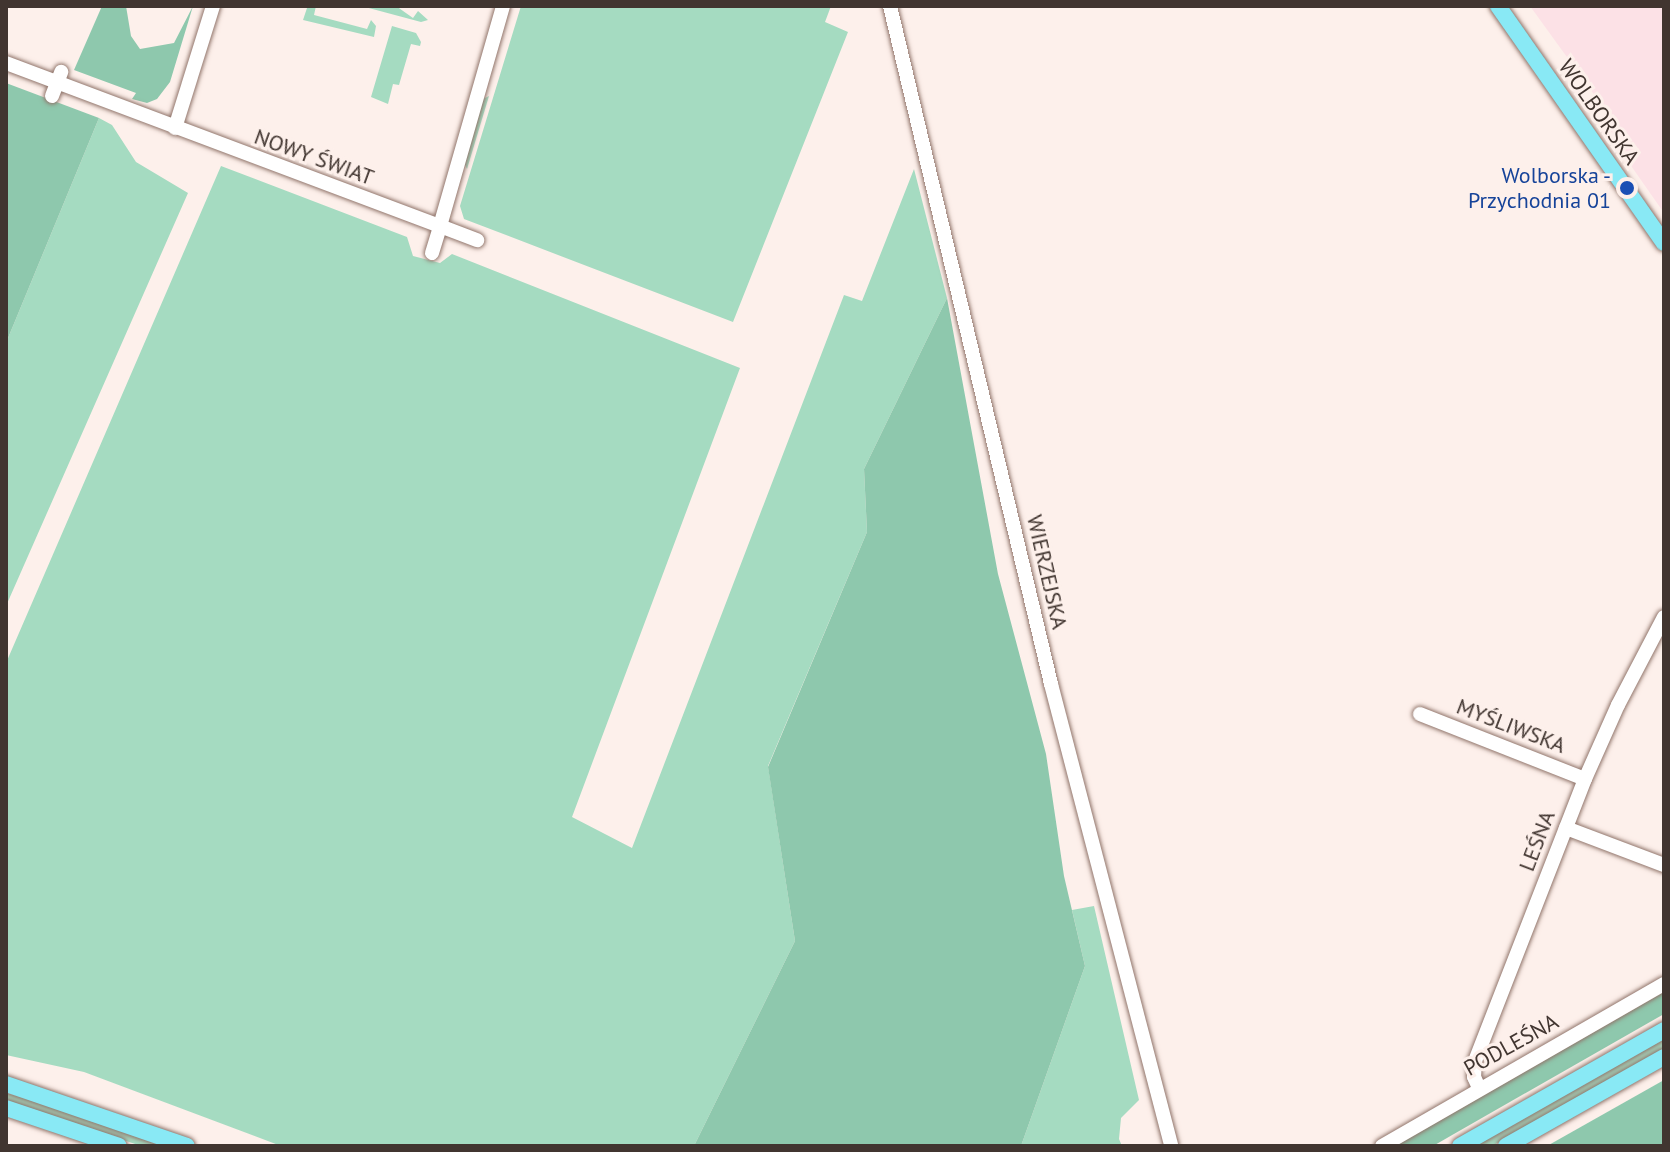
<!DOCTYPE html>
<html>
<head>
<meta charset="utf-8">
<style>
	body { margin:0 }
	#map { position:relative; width:1670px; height:1152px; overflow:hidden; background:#fdf0eb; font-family:"PT Sans",sans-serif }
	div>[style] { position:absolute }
	.medical>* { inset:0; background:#fce1e6 }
	.green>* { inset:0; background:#a5dbc1 }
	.forest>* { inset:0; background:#8ec8ad }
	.roads { filter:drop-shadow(0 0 2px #91756b) drop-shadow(0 0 2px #91756b) }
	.minor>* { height:14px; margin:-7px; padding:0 7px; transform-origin:7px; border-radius:7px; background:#fff }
	.major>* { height:16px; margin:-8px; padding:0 8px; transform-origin:8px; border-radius:8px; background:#89e9f5 }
	.dots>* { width:22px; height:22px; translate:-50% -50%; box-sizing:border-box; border:4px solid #fdf0eb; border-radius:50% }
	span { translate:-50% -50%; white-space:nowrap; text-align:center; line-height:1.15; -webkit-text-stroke:6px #fdf0eb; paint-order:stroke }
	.street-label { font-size:22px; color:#413530 }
	.transit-label { font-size:22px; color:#164399 }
	.right { translate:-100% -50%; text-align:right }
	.frame { position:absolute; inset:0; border:8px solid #413530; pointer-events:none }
</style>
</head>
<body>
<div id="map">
	<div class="medical">
		<div style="clip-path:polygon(1530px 6px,1664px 6px,1664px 213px,1606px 130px,1612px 110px,1603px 107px)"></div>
	</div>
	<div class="green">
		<div style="clip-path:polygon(316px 6px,314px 15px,367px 29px,371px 20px,376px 26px,374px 37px,303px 20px,307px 8px)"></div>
		<div style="clip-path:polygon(396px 6px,413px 18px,418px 11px,428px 20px,421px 22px,365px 7px)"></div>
		<div style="clip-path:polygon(521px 6px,831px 6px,825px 22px,848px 32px,733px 322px,464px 219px,460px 206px)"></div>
		<div style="clip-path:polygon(392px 26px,416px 33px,421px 42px,420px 46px,411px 44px,399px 85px,393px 84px,388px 104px,371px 97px)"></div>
		<div style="clip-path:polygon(489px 96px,467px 169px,463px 161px,481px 100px)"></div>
		<div style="clip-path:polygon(99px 118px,112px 125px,136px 162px,188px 193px,6px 606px,6px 343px)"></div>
		<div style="clip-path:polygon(221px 166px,407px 237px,413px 256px,440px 263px,452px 254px,740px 368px,572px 817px,632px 848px,844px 295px,862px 301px,914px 169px,947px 298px,864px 469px,867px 532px,768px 766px,795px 941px,694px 1146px,281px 1146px,84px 1072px,6px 1055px,6px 663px)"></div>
		<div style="clip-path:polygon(1094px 906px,1139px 1100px,1121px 1118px,1119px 1139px,1122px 1146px,1021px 1146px,1085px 966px,1072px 910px)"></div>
		<div style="clip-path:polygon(1664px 1039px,1664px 1048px,1492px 1146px,1475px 1146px)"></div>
		<div style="clip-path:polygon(6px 1093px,56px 1107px,161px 1146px,141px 1146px,6px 1100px)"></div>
	</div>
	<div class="forest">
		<div style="clip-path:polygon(102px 6px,126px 6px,131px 36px,140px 49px,174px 43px,193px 6px,170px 82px,157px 99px,147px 103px,132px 99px,136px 93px,74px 70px)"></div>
		<div style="clip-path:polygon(6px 83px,99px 118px,6px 343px)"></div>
		<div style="clip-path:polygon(947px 298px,998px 574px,1046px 754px,1064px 876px,1085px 966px,1021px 1146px,694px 1146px,795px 941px,768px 767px,867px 532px,864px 469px)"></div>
		<div style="clip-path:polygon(1664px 992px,1664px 1014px,1433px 1146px,1394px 1146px)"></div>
		<div style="clip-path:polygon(1664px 1080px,1664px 1146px,1547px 1146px)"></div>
	</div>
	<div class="roads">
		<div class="minor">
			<div style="left:890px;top:6px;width:697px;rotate:76.64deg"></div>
			<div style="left:1051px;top:684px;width:477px;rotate:75.4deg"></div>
			<div style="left:6px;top:63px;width:464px;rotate:20.6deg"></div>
			<div style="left:440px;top:226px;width:229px;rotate:-74deg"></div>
			<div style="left:52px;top:96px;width:26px;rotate:-69deg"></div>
			<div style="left:175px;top:128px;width:128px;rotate:-72.7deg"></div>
			<div style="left:432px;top:253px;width:28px;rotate:-73deg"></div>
			<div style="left:440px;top:226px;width:40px;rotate:21deg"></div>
			<div style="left:1420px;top:714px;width:177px;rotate:21.5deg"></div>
			<div style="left:1566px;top:828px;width:105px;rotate:20.7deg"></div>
			<div style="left:1479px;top:1088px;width:12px;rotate:-114deg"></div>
			<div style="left:1474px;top:1077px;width:16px;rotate:-86deg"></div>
			<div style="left:1475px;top:1061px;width:303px;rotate:-68.7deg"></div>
			<div style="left:1585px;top:779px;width:81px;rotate:-66deg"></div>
			<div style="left:1618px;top:705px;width:99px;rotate:-62.4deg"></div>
			<div style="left:1382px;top:1146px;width:325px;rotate:-29.9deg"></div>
		</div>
		<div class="major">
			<div style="left:1498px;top:6px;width:289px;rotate:55deg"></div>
			<div style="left:6px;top:1084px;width:191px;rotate:18.9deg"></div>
			<div style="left:6px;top:1108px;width:119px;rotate:18.6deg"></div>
			<div style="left:1460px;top:1146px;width:235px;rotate:-29.6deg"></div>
			<div style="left:1506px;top:1146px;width:181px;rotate:-29.4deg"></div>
		</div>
	</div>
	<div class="dots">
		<div style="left:1627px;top:188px;background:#1a4fb4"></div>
	</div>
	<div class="street-label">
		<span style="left:1599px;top:112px;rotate:55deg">WOLBORSKA</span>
		<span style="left:314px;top:157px;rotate:20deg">NOWY ŚWIAT</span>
		<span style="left:1047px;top:572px;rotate:77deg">WIERZEJSKA</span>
		<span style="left:1511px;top:726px;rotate:21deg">MYŚLIWSKA</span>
		<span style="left:1537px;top:841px;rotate:-69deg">LEŚNA</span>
		<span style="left:1511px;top:1045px;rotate:-29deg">PODLEŚNA</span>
	</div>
	<div class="transit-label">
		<span class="right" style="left:1611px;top:188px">Wolborska -<br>Przychodnia 01</span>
	</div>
	<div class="frame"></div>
</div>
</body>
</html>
